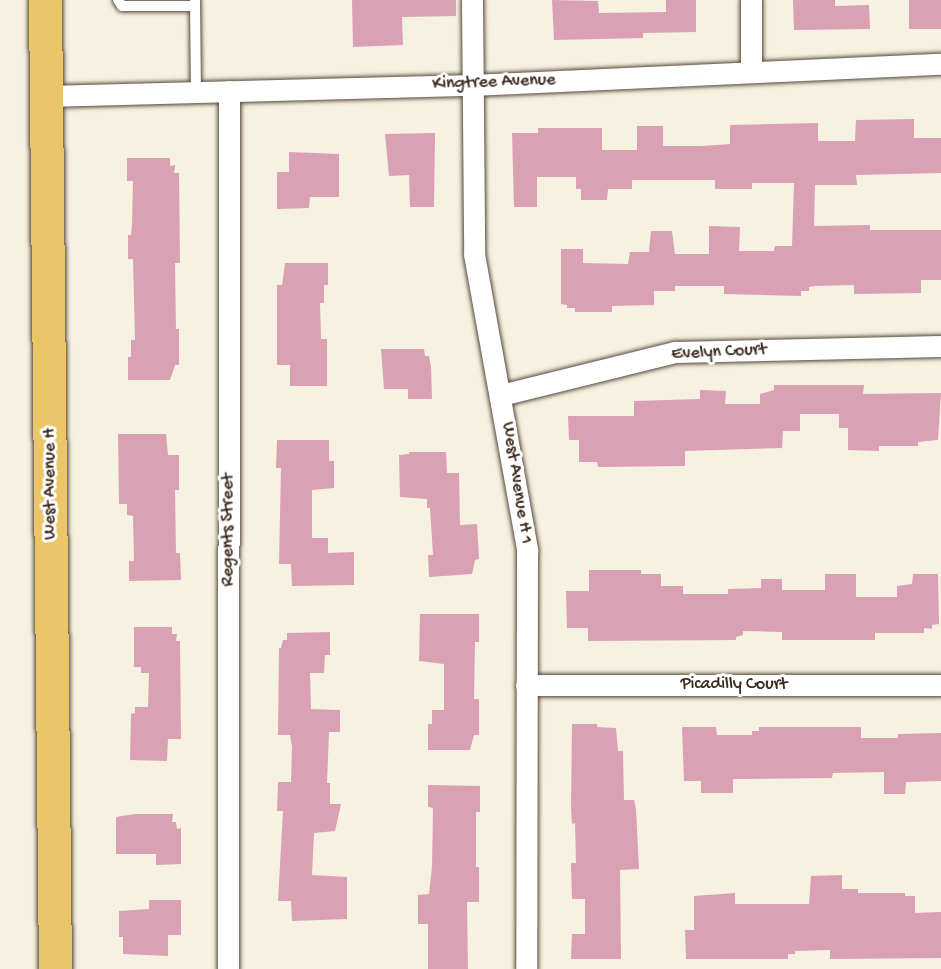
<!DOCTYPE html>
<html>
<head>
<meta charset="utf-8">
<style>
	body { margin:0 }
	#map { position:relative; width:941px; height:969px; overflow:hidden; background:#f6f1e1; font-family:"Gochi Hand",sans-serif }
	div>[style] { position:absolute }
	.building>* { inset:0; background:#d9a1b3 }
	.roads { filter:drop-shadow(0 0 2px #57483b) drop-shadow(0 0 2px #57483b) }
	.lane>* { height:10px; margin:-5px; padding:0 5px; transform-origin:5px; border-radius:5px; background:#fff }
	.street>* { height:21px; margin:-10.5px; padding:0 10.5px; transform-origin:10.5px; border-radius:10.5px; background:#fff }
	.primary>* { height:33px; margin:-16.5px; padding:0 16.5px; transform-origin:16.5px; border-radius:16.5px; background:#eac669 }
	span { translate:-50% -50%; white-space:nowrap; text-align:center; line-height:1.15; -webkit-text-stroke:6px #fff; paint-order:stroke }
	.street-label { font-size:18px; color:#3b2a1e }
</style>
</head>
<body>
<div id="map">
	<div class="building">
		<div style="clip-path:polygon(352px 0,456px 0,456px 16px,402px 17px,403px 45px,353px 47px)"></div>
		<div style="clip-path:polygon(552px 0,598px 1px,599px 13px,666px 12px,666px 0,696px 0,696px 32px,643px 33px,643px 38px,554px 40px)"></div>
		<div style="clip-path:polygon(793px 0,835px 0,835px 6px,869px 5px,870px 29px,794px 30px)"></div>
		<div style="clip-path:polygon(909px 0,941px 0,941px 29px,909px 29px)"></div>
		<div style="clip-path:polygon(914px 119px,914px 138px,941px 138px,941px 173px,856px 175px,857px 185px,815px 185px,814px 226px,870px 225px,870px 230px,941px 230px,941px 280px,921px 280px,921px 293px,854px 294px,854px 285px,815px 286px,809px 287px,809px 291px,801px 291px,801px 296px,724px 294px,724px 286px,675px 286px,675px 291px,654px 291px,654px 305px,612px 306px,612px 312px,575px 312px,575px 308px,567px 308px,567px 305px,561px 304px,561px 249px,583px 249px,583px 263px,628px 264px,630px 252px,649px 252px,651px 231px,672px 231px,675px 254px,709px 254px,709px 226px,740px 227px,739px 251px,774px 251px,775px 246px,792px 246px,794px 183px,752px 183px,752px 189px,715px 189px,715px 180px,632px 180px,632px 189px,608px 189px,607px 200px,581px 200px,581px 189px,576px 189px,576px 177px,537px 177px,537px 207px,514px 207px,512px 133px,538px 133px,538px 128px,602px 128px,602px 150px,637px 150px,637px 126px,663px 126px,663px 146px,703px 146px,730px 144px,730px 125px,818px 123px,818px 141px,855px 141px,856px 120px)"></div>
		<div style="clip-path:polygon(435px 133px,434px 207px,410px 207px,409px 175px,389px 176px,385px 134px)"></div>
		<div style="clip-path:polygon(289px 152px,339px 154px,339px 197px,310px 197px,309px 208px,277px 209px,277px 172px,289px 172px)"></div>
		<div style="clip-path:polygon(127px 158px,170px 158px,170px 166px,175px 165px,174px 173px,179px 173px,180px 263px,175px 263px,176px 329px,179px 329px,179px 365px,175px 365px,170px 380px,128px 380px,128px 357px,131px 357px,131px 340px,135px 340px,133px 259px,128px 259px,128px 235px,131px 235px,132px 225px,133px 181px,127px 181px)"></div>
		<div style="clip-path:polygon(285px 263px,328px 263px,328px 285px,324px 285px,324px 303px,320px 303px,321px 339px,327px 339px,327px 386px,290px 386px,290px 365px,277px 365px,277px 285px,282px 285px)"></div>
		<div style="clip-path:polygon(381px 349px,424px 349px,425px 356px,429px 356px,431px 367px,432px 399px,408px 399px,408px 389px,384px 389px)"></div>
		<div style="clip-path:polygon(774px 385px,864px 385px,863px 394px,941px 393px,938px 440px,918px 442px,918px 446px,879px 446px,879px 451px,848px 450px,848px 428px,839px 428px,839px 414px,800px 414px,800px 431px,783px 431px,782px 448px,685px 451px,685px 466px,598px 467px,597px 462px,579px 462px,579px 440px,569px 440px,568px 416px,634px 416px,634px 401px,700px 399px,700px 390px,726px 391px,725px 404px,760px 404px,760px 394px,774px 390px)"></div>
		<div style="clip-path:polygon(118px 434px,166px 434px,168px 455px,179px 455px,179px 490px,175px 490px,176px 553px,180px 553px,181px 580px,129px 581px,129px 561px,134px 561px,133px 516px,127px 515px,127px 504px,119px 504px)"></div>
		<div style="clip-path:polygon(277px 440px,329px 440px,329px 461px,334px 461px,334px 488px,312px 490px,312px 538px,328px 538px,328px 553px,354px 552px,354px 585px,292px 586px,291px 564px,279px 564px,281px 468px,276px 468px)"></div>
		<div style="clip-path:polygon(409px 452px,446px 452px,447px 473px,459px 473px,460px 525px,477px 524px,479px 559px,475px 560px,472px 574px,429px 577px,428px 555px,433px 555px,430px 508px,427px 508px,427px 499px,400px 497px,399px 455px,409px 454px)"></div>
		<div style="clip-path:polygon(589px 570px,641px 570px,641px 574px,661px 574px,661px 586px,683px 586px,683px 594px,728px 594px,728px 589px,761px 588px,761px 579px,782px 579px,782px 590px,825px 590px,825px 574px,856px 574px,856px 597px,897px 597px,897px 586px,912px 584px,913px 574px,938px 574px,939px 624px,932px 625px,932px 629px,924px 628px,924px 633px,875px 633px,875px 640px,782px 640px,782px 632px,743px 631px,743px 635px,736px 637px,736px 640px,588px 641px,588px 628px,567px 628px,566px 591px,589px 591px)"></div>
		<div style="clip-path:polygon(420px 614px,479px 614px,479px 642px,475px 642px,474px 699px,479px 699px,479px 735px,474px 735px,470px 750px,428px 750px,428px 724px,432px 724px,432px 710px,444px 710px,444px 664px,419px 661px)"></div>
		<div style="clip-path:polygon(134px 627px,172px 627px,172px 634px,177px 634px,176px 641px,180px 641px,181px 739px,168px 739px,167px 761px,130px 760px,131px 714px,135px 713px,135px 707px,148px 707px,149px 673px,141px 673px,141px 667px,134px 667px)"></div>
		<div style="clip-path:polygon(330px 632px,330px 655px,325px 655px,324px 673px,310px 673px,311px 709px,340px 710px,340px 732px,329px 732px,327px 783px,330px 783px,330px 804px,341px 804px,335px 831px,314px 833px,312px 875px,347px 877px,347px 919px,292px 921px,291px 901px,278px 901px,283px 811px,277px 811px,278px 782px,291px 782px,292px 747px,290px 735px,278px 735px,279px 648px,281px 648px,283px 640px,287px 640px,287px 633px)"></div>
		<div style="clip-path:polygon(572px 724px,597px 724px,597px 727px,616px 728px,618px 751px,623px 751px,624px 800px,634px 800px,636px 809px,639px 869px,620px 870px,621px 959px,571px 959px,572px 934px,585px 934px,585px 899px,572px 899px,571px 863px,576px 863px,575px 823px,572px 824px,571px 809px)"></div>
		<div style="clip-path:polygon(682px 727px,716px 727px,717px 735px,752px 735px,752px 731px,759px 731px,759px 727px,861px 727px,861px 738px,898px 738px,898px 734px,941px 733px,941px 781px,906px 782px,905px 794px,884px 794px,884px 772px,833px 773px,832px 778px,733px 779px,733px 793px,701px 793px,701px 781px,684px 781px)"></div>
		<div style="clip-path:polygon(428px 785px,480px 786px,480px 812px,476px 812px,476px 867px,479px 867px,479px 902px,467px 902px,468px 969px,428px 969px,428px 924px,418px 924px,418px 895px,429px 894px,432px 867px,433px 808px,428px 807px)"></div>
		<div style="clip-path:polygon(135px 814px,173px 814px,172px 822px,176px 822px,177px 829px,181px 828px,181px 864px,156px 865px,156px 854px,116px 854px,116px 817px)"></div>
		<div style="clip-path:polygon(842px 875px,842px 889px,858px 889px,858px 893px,905px 893px,905px 896px,915px 896px,915px 913px,941px 912px,941px 958px,830px 959px,830px 950px,795px 951px,795px 954px,788px 954px,788px 959px,686px 959px,685px 930px,694px 930px,694px 896px,735px 893px,735px 904px,809px 904px,811px 876px)"></div>
		<div style="clip-path:polygon(149px 900px,181px 900px,181px 935px,168px 935px,168px 956px,123px 954px,123px 937px,119px 937px,119px 911px,149px 909px)"></div>
	</div>
	<div class="roads">
		<div class="lane">
			<div style="left:118px;top:0;width:7px;rotate:56deg"></div>
			<div style="left:122px;top:6px;width:73px"></div>
			<div style="left:195px;top:0;width:91px;rotate:89.4deg"></div>
		</div>
		<div class="street">
			<div style="left:472px;top:0;width:254px;rotate:89.5deg"></div>
			<div style="left:474px;top:254px;width:301px;rotate:79.8deg"></div>
			<div style="left:527px;top:550px;width:419px;rotate:90.1deg"></div>
			<div style="left:751px;top:0;width:72px;rotate:90deg"></div>
			<div style="left:47px;top:96px;width:424px;rotate:-1.5deg"></div>
			<div style="left:471px;top:85px;width:470px;rotate:-2.6deg"></div>
			<div style="left:501px;top:395px;width:179px;rotate:-13.9deg"></div>
			<div style="left:675px;top:352px;width:266px;rotate:-1.3deg"></div>
			<div style="left:526px;top:685px;width:415px"></div>
			<div style="left:228px;top:969px;width:878px;rotate:-89.93deg"></div>
		</div>
		<div class="primary">
			<div style="left:45px;top:0;width:969px;rotate:89.41deg"></div>
		</div>
	</div>
	<div class="street-label">
		<span style="left:494px;top:83px;rotate:-2deg">Kingtree Avenue</span>
		<span style="left:719px;top:353px;rotate:-3deg">Evelyn Court</span>
		<span style="left:516px;top:483px;rotate:81deg">West Avenue H 1</span>
		<span style="left:51px;top:484px;rotate:-90deg">West Avenue H</span>
		<span style="left:229px;top:530px;rotate:-90deg">Regents Street</span>
		<span style="left:734px;top:685px">Picadilly Court</span>
	</div>
</div>
</body>
</html>
